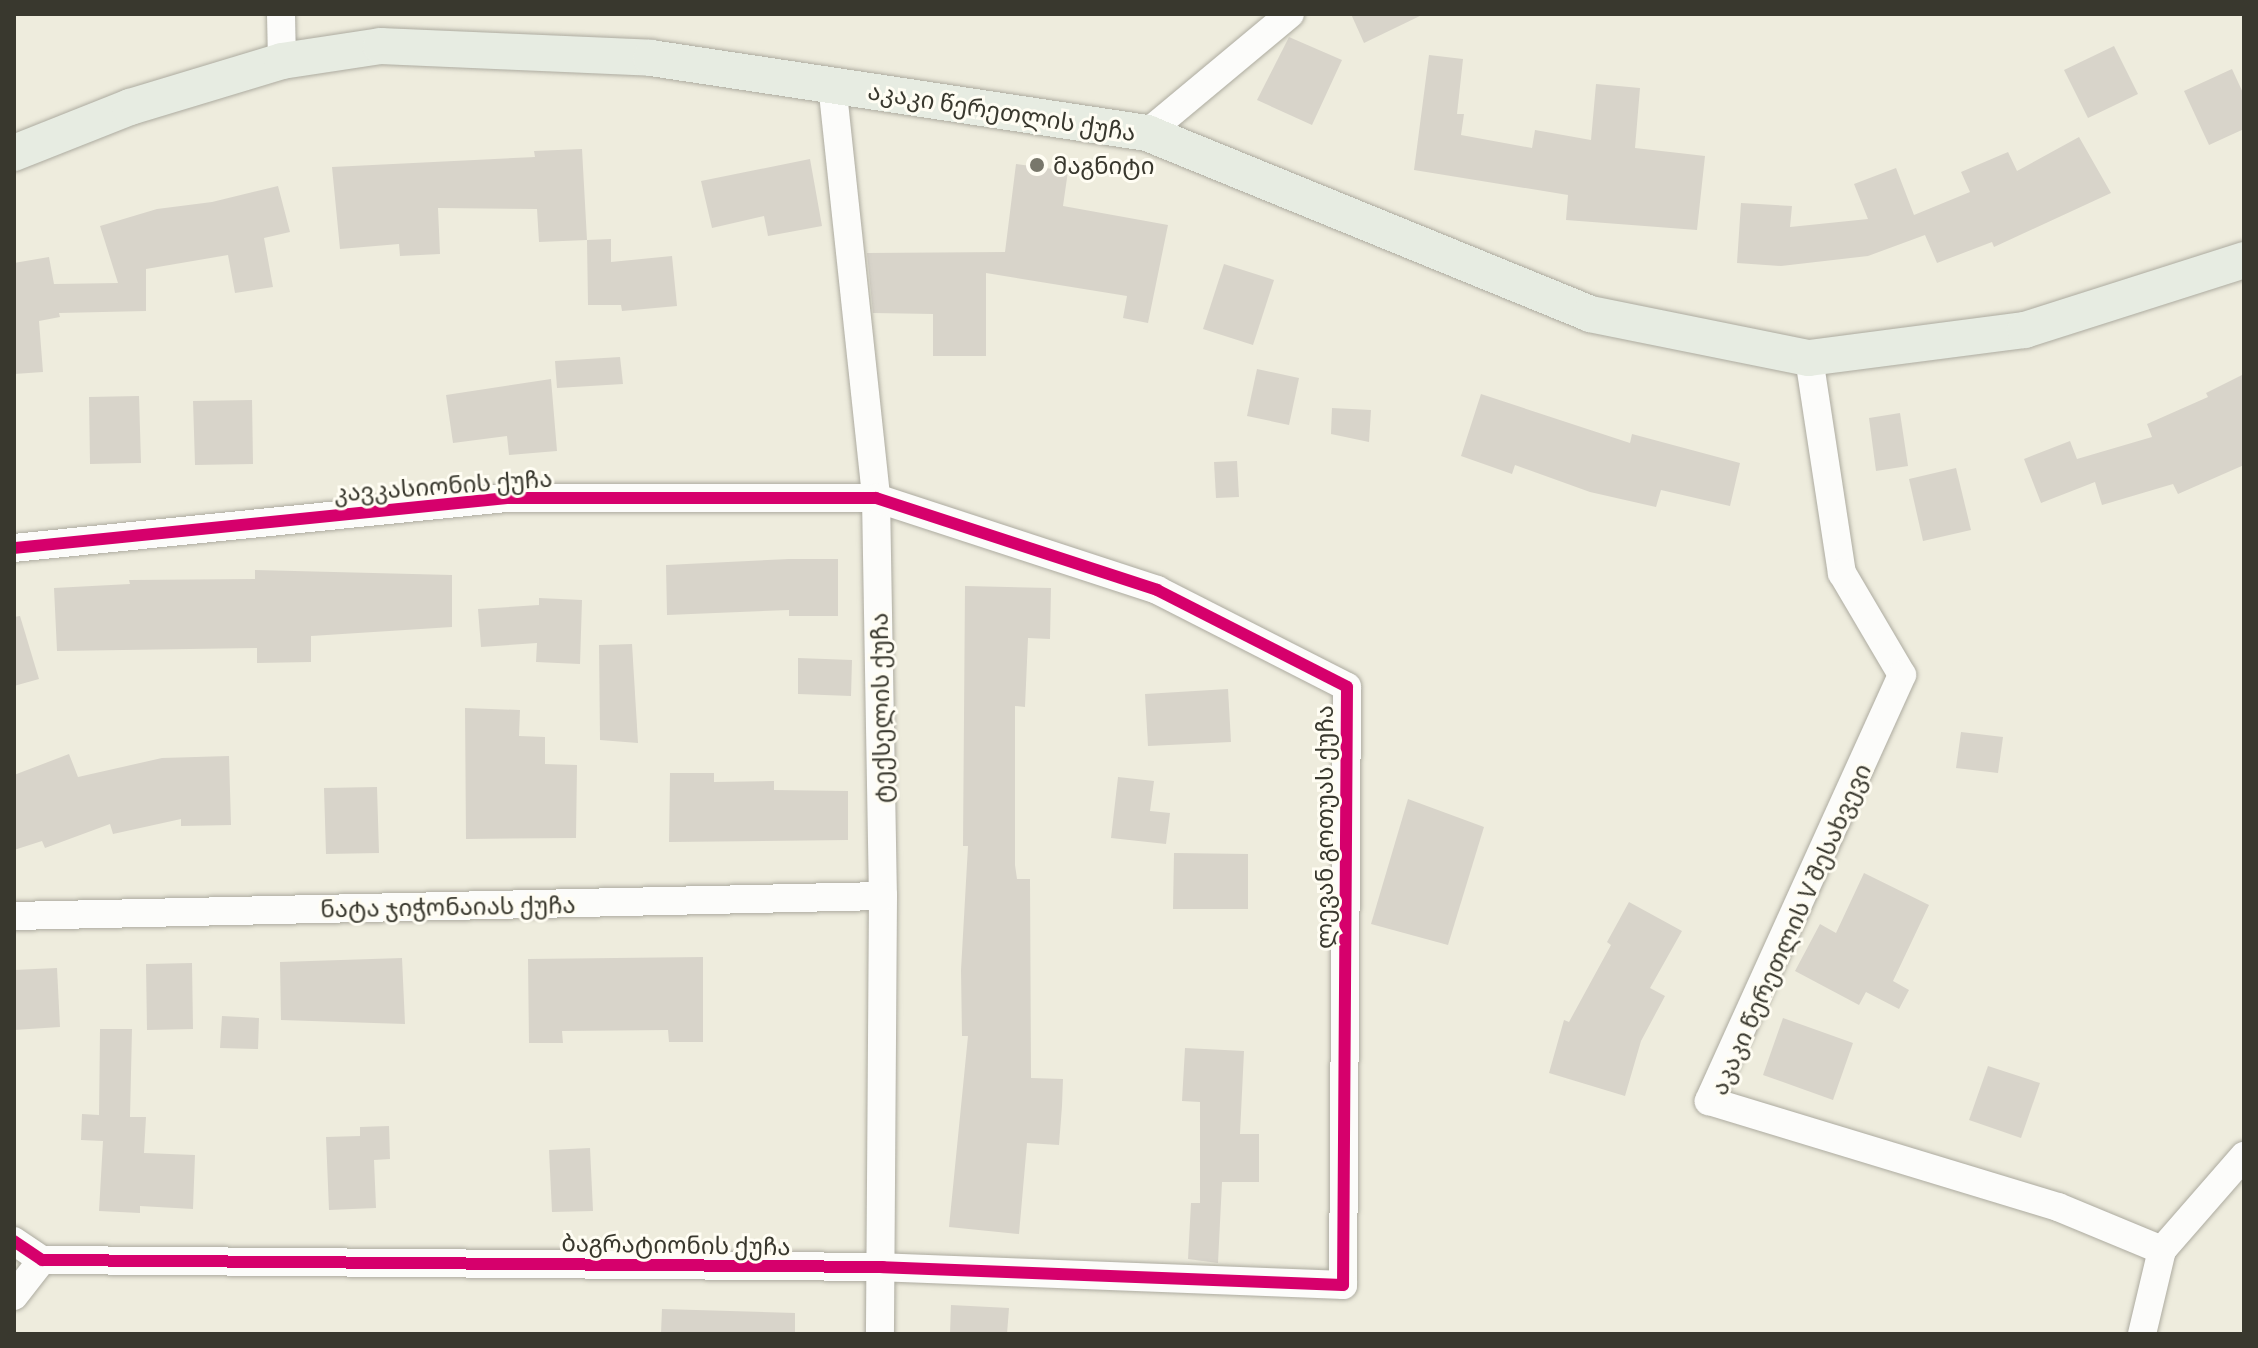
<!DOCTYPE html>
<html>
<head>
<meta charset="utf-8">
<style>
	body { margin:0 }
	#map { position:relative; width:2258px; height:1348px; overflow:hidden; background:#eeecdd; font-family:"Exo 2","Noto Sans Georgian",sans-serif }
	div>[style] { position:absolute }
	.building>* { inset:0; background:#d8d4ca }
	.roads { filter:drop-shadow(0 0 2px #adaba0) drop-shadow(0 0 2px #adaba0) }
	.minor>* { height:28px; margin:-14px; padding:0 14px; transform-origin:14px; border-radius:14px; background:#fcfcfa }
	.major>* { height:36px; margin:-18px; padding:0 18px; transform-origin:18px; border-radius:18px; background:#e7ece2 }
	.cycleway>* { height:12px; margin:-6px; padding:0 6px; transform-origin:6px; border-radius:6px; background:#d6006c }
	.dots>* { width:22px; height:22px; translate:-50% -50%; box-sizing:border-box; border:4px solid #fffdf3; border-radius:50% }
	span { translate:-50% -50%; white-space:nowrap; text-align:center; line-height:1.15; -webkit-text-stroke:6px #fffdf3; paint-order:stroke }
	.street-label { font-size:24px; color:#39382e }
	.poi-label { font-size:24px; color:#39382e }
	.left { translate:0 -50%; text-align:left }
	.frame { position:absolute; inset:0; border:16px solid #39382e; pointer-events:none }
</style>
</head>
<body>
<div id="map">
	<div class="building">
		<div style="clip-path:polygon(1351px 14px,1424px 14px,1364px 43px)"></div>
		<div style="clip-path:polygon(1289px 37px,1342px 60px,1312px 125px,1257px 100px)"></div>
		<div style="clip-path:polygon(2114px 46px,2138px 94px,2088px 118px,2064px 70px)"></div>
		<div style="clip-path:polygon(1429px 55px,1463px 59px,1457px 114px,1464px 114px,1461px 135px,1532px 148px,1535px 130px,1591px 140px,1596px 84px,1640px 88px,1635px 148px,1705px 156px,1697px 230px,1566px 220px,1568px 195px,1414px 170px)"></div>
		<div style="clip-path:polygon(2232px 69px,2244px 95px,2244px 129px,2209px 145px,2184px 91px)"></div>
		<div style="clip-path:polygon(2079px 137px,2111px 193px,1994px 247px,1992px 242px,1937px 263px,1925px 235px,1868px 256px,1781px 266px,1737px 263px,1741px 203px,1792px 206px,1790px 227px,1868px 219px,1854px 184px,1896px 168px,1914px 215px,1970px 192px,1961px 172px,2008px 152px,2017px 171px)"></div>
		<div style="clip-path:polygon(582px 149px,587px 240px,539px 242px,537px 209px,438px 208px,440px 254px,400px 256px,399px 244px,340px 249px,332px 167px,535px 157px,534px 151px)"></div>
		<div style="clip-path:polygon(810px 159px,822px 226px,768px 236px,764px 216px,712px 228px,701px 181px)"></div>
		<div style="clip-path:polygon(1016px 164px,1068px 171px,1063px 206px,1168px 225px,1148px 323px,1123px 318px,1127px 296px,986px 273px,986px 356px,933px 356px,933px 314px,873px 313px,867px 253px,1005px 252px)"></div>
		<div style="clip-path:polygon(278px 186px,290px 232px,264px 238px,273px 287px,235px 293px,228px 255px,146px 269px,146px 311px,59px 313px,60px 317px,39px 321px,43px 372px,14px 374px,14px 263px,49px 257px,54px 284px,118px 283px,100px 226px,157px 209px,212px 202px)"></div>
		<div style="clip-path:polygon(611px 239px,611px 262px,672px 256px,677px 306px,622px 311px,621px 305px,588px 305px,587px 240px)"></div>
		<div style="clip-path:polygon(1224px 264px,1274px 280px,1253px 345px,1203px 329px)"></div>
		<div style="clip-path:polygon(620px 357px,623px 384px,557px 388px,555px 361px)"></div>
		<div style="clip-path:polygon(1257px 369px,1299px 378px,1289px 425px,1247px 416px)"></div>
		<div style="clip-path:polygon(2244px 374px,2244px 465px,2178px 494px,2173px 484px,2102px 505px,2095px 482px,2041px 503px,2024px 459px,2070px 441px,2077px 459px,2152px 437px,2147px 424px,2208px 397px,2206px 393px)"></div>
		<div style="clip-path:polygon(551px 379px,557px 451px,509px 455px,507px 436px,453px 443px,446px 395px)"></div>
		<div style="clip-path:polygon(1481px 394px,1630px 443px,1632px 434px,1740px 463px,1730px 506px,1661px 490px,1656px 507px,1590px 492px,1515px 465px,1512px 474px,1461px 456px)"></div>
		<div style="clip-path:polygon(139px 396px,141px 463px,90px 464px,89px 397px)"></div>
		<div style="clip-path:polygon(252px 400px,253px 464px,195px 465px,193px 401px)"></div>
		<div style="clip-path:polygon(1332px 408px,1371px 410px,1369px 442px,1331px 434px)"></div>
		<div style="clip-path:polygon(1900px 413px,1908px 466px,1876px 471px,1869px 418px)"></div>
		<div style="clip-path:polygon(1237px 461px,1239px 497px,1216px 498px,1214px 462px)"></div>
		<div style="clip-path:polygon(1956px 468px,1971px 530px,1923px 541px,1909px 479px)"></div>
		<div style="clip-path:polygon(789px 559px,838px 559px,838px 616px,789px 616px,789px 610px,667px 615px,666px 565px)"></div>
		<div style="clip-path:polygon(255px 570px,452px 575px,452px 627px,311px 636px,311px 662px,257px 663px,257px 648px,57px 651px,54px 588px,130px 584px,129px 580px,255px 579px)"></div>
		<div style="clip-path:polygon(965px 586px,1051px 588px,1050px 639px,1028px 638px,1025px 707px,1015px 706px,1015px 865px,1017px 879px,1030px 879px,1031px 1078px,1063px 1079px,1062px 1106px,1059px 1145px,1027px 1143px,1019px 1234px,949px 1227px,968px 1036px,962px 1036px,961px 970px,968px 846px,963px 846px)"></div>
		<div style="clip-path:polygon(539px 598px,582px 600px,580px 664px,536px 662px,537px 643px,481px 647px,478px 609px,539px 605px)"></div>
		<div style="clip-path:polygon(20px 616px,39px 679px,14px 686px,14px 617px)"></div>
		<div style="clip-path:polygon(632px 644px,638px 743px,600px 740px,599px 645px)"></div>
		<div style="clip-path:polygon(798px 658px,852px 660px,851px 696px,798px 694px)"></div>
		<div style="clip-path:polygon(1228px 689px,1231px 742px,1148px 746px,1145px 694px)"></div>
		<div style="clip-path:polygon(465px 708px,520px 710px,519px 736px,545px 737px,545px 764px,577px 765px,576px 838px,466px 839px)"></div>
		<div style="clip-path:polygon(1961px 732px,2003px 737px,1998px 773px,1956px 768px)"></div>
		<div style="clip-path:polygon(69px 754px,78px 777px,162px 758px,229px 756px,231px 825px,181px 826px,181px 819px,113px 834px,110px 824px,45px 848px,42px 841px,14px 850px,14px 775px)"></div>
		<div style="clip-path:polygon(670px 773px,714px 773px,714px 782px,774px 781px,774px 790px,848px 791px,848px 840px,669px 842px)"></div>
		<div style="clip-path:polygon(1118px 777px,1154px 781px,1150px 811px,1170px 813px,1166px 844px,1111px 838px)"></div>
		<div style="clip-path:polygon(377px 787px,379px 853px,326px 854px,324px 788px)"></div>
		<div style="clip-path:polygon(1408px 799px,1484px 827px,1448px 945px,1371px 924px)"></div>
		<div style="clip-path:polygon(1174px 853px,1248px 854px,1248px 909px,1173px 909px)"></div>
		<div style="clip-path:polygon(1864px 873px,1929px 905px,1893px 981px,1909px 990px,1899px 1009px,1866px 992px,1859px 1005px,1795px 971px,1820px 924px,1836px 933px)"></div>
		<div style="clip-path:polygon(1629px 902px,1682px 931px,1650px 988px,1665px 996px,1641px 1041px,1625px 1096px,1549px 1073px,1564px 1020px,1569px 1022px,1611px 945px,1607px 942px)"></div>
		<div style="clip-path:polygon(703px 957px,703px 1042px,669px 1042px,668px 1030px,562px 1031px,563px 1043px,529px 1043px,528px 959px)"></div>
		<div style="clip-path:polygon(402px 958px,405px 1024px,281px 1020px,280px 962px)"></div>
		<div style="clip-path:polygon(192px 963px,193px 1029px,147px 1030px,146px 964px)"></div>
		<div style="clip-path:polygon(57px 968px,60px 1027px,14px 1030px,14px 970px)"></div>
		<div style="clip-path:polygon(222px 1016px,259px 1018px,258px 1049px,220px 1048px)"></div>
		<div style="clip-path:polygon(1783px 1018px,1853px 1043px,1833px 1100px,1763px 1075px)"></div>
		<div style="clip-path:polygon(100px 1029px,132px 1029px,130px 1117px,146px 1117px,144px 1153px,195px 1155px,193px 1209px,140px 1206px,140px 1213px,99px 1211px,103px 1141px,81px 1140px,82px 1114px,99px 1115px)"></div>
		<div style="clip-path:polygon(1185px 1048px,1244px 1051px,1240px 1134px,1259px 1134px,1259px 1182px,1222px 1182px,1218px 1263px,1188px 1259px,1191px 1203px,1200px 1203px,1200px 1102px,1182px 1101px)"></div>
		<div style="clip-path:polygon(1988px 1066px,2040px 1083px,2021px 1138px,1969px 1120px)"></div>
		<div style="clip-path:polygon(389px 1126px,390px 1159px,374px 1160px,376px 1208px,329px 1210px,326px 1137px,360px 1136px,360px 1127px)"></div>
		<div style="clip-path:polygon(590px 1148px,593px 1211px,552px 1212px,549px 1150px)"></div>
		<div style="clip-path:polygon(951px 1305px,1009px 1308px,1007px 1334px,950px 1334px)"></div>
		<div style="clip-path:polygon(662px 1309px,795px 1313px,795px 1334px,661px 1334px)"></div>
	</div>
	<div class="roads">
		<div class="minor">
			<div style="left:281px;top:14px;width:47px;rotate:88.8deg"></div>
			<div style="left:832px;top:84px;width:416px;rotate:83.9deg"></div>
			<div style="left:876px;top:498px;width:398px;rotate:89deg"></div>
			<div style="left:883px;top:896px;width:438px;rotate:90.4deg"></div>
			<div style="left:1147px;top:133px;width:186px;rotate:-39.8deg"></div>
			<div style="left:1809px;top:358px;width:218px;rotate:81.3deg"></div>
			<div style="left:1842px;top:573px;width:118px;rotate:59.5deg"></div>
			<div style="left:1902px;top:675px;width:468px;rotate:114.4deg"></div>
			<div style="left:1709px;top:1101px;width:365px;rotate:16.9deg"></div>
			<div style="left:2058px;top:1207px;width:113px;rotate:22.5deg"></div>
			<div style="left:14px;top:548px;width:497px;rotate:-5.8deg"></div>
			<div style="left:508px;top:498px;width:368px"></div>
			<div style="left:876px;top:498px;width:296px;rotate:18.1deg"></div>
			<div style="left:1157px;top:590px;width:213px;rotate:27deg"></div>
			<div style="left:1347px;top:687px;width:598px;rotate:90.38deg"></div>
			<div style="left:1343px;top:1285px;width:460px;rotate:-177.8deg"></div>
			<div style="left:883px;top:1267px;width:841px;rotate:-179.52deg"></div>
			<div style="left:42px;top:1260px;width:34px;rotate:-146deg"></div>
			<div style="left:14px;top:916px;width:869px;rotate:-1.32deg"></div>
			<div style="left:14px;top:1296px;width:46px;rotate:-52.1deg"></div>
			<div style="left:2142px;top:1334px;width:86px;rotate:-76.6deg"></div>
			<div style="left:2162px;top:1250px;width:125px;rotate:-48.9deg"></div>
		</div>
		<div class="major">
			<div style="left:14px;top:153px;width:125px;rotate:-21.6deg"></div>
			<div style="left:130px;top:107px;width:159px;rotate:-16.8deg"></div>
			<div style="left:282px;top:61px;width:100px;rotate:-8.6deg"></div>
			<div style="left:381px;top:46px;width:270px;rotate:2.5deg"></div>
			<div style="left:651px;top:58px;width:502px;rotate:8.6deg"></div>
			<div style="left:1147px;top:133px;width:479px;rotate:22.2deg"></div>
			<div style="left:1590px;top:314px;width:223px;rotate:11.4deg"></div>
			<div style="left:1809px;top:358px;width:218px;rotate:-7.4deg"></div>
			<div style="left:2025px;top:330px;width:230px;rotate:-17.7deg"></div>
		</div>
	</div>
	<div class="cycleway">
		<div style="left:14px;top:548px;width:497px;rotate:-5.8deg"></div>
		<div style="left:508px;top:498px;width:368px"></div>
		<div style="left:876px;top:498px;width:296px;rotate:18.1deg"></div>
		<div style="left:1157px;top:590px;width:213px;rotate:27deg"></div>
		<div style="left:1347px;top:687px;width:598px;rotate:90.38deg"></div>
		<div style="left:1343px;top:1285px;width:460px;rotate:-177.8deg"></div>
		<div style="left:883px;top:1267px;width:841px;rotate:-179.52deg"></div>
		<div style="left:42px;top:1260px;width:34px;rotate:-146deg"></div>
	</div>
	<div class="dots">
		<div style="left:1037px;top:165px;background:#78776b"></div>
	</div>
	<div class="street-label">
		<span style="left:1002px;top:111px;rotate:9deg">აკაკი წერეთლის ქუჩა</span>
		<span style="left:443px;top:485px;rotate:-4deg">კავკასიონის ქუჩა</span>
		<span style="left:880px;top:708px;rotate:-91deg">ტექსელის ქუჩა</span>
		<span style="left:1324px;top:827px;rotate:-90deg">ლევან გოთუას ქუჩა</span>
		<span style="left:448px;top:906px;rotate:-1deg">ნატა ჯიჭონაიას ქუჩა</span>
		<span style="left:1790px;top:929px;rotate:-66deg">აკაკი წერეთლის V შესახვევი</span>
		<span style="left:676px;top:1244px;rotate:1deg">ბაგრატიონის ქუჩა</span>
	</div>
	<div class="poi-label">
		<span class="left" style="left:1053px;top:165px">მაგნიტი</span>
	</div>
	<div class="frame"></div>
</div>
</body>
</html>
